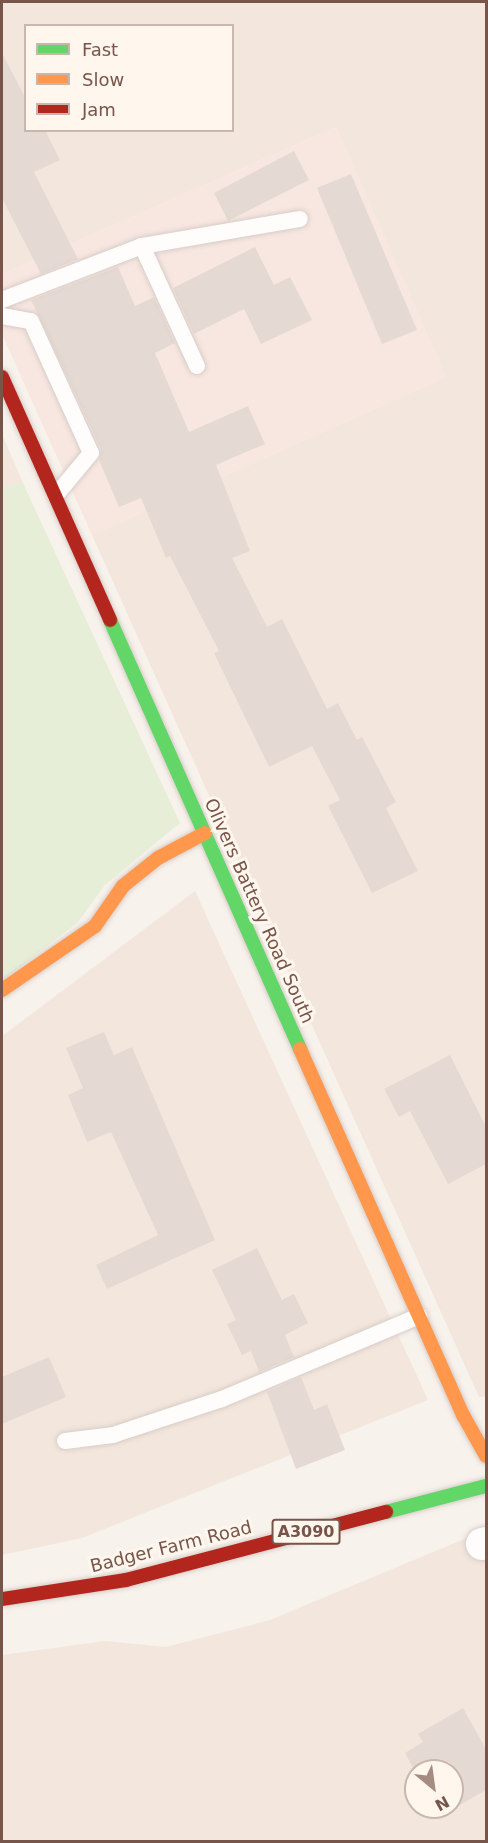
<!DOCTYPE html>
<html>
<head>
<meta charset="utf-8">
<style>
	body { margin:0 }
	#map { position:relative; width:488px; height:1843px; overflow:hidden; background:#f8f2ec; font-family:"DejaVu Sans",sans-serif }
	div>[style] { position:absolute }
	.residential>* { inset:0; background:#f3e6dc }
	.commercial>* { inset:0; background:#f8e6e0 }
	.green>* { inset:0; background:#e7eed7 }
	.building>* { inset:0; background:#e5dad3 }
	.roads { filter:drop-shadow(0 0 2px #d7cdc8) drop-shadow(0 0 2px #d7cdc8) }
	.lane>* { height:16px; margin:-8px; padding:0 8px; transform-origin:8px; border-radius:8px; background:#fefdfc }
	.street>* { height:32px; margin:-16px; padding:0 16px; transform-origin:16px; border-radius:16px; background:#fefdfc }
	.fast>* { height:14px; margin:-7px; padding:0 7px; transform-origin:7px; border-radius:7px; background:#63d668 }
	.slow>* { height:14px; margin:-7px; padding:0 7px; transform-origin:7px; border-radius:7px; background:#ff974d }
	.jam>* { height:14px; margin:-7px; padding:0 7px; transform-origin:7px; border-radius:7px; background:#b3261e }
	span { translate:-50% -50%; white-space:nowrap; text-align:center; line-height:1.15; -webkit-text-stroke:6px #fff6ee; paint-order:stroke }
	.shield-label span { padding:2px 4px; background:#fff6ee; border:2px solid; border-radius:4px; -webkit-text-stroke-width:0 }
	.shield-label { font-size:16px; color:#78554a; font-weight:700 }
	.street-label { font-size:18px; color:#78554a }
	.frame { position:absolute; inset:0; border:3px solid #78554a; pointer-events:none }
	.legend { position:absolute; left:24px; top:24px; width:210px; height:108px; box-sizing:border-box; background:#fff6ee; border:2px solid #c9b6ac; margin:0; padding:8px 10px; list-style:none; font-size:18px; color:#78554a }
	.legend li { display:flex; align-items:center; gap:12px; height:30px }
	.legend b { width:30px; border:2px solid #c9b6ac }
	.north { position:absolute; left:404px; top:1759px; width:60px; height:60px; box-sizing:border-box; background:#fff6ee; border:2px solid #c9b6ac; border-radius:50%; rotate:151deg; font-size:16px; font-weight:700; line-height:24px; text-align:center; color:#78554a }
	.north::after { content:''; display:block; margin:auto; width:21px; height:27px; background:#a58c83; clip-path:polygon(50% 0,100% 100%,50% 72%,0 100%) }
</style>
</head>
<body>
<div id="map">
	<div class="residential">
		<div style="clip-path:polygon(evenodd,2px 2px,486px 2px,486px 1396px,479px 1397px,92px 535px,446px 377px,336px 127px,2px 274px,2px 2px,26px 26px,232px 26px,232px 130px,26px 130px,26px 26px)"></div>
		<div style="clip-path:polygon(2px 434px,22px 481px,2px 489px)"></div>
		<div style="clip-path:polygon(195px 891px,428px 1400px,82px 1538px,2px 1555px,2px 1036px)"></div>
		<div style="clip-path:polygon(evenodd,486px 1530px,486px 1841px,2px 1841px,2px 1655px,105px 1641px,166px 1647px,270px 1620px,486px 1530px,416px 1771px,452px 1771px,452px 1807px,416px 1807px,416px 1771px)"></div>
	</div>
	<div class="commercial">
		<div style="clip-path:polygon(336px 127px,446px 377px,92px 535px,2px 334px,2px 274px)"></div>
	</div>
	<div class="green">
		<div style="clip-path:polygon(22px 481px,180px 823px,105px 885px,78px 922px,2px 981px,2px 489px)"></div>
	</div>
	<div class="building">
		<div style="clip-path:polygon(2px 53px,26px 99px,26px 130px,45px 130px,60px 160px,34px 172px,78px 259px,41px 274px,2px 198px)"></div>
		<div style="clip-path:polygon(294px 151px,309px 180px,228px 221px,214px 193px)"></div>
		<div style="clip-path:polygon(351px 174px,417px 330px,382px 344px,317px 188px)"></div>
		<div style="clip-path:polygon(255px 247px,274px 285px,290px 277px,312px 320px,261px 344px,244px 309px,194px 334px,173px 288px)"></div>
		<div style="clip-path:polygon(118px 267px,135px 306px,154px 297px,175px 343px,155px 353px,189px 432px,248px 406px,265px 444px,216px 465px,250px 551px,232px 558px,267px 627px,282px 619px,327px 709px,338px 703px,357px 740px,362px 737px,396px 802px,386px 808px,418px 871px,372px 893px,328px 806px,340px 800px,312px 746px,269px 767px,214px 653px,219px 651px,170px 556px,166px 558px,141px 498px,119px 507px,99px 460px,101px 449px,31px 300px)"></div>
		<div style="clip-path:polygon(104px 1032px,114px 1055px,132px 1047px,215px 1240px,107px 1289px,96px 1265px,158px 1235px,111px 1132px,87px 1142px,68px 1095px,83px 1088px,66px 1048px)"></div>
		<div style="clip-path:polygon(450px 1055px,486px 1127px,486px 1164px,448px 1184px,410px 1111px,399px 1117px,384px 1089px)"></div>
		<div style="clip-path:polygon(257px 1248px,282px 1300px,294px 1294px,308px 1323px,285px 1335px,294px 1357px,259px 1372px,251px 1351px,242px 1355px,227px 1324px,236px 1320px,212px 1270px)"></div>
		<div style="clip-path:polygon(49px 1357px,66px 1397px,2px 1424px,2px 1377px)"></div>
		<div style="clip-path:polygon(301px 1377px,314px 1410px,327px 1404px,345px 1450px,296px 1469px,267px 1392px)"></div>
		<div style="clip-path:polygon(463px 1708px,486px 1749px,486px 1790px,441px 1816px,436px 1807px,452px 1807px,452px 1771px,416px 1773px,405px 1753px,423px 1742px,418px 1734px)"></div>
	</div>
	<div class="roads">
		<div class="lane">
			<div style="left:142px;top:246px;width:132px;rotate:65.4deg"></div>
			<div style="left:2px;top:300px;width:150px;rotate:-21.1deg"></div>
			<div style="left:142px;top:246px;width:160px;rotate:-9.7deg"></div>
			<div style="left:2px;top:316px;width:29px;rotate:10deg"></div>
			<div style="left:31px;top:321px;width:145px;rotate:65.6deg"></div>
			<div style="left:91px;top:453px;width:55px;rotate:129.8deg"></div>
			<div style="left:65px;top:1441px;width:48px;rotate:-7.1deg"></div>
			<div style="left:113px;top:1435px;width:115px;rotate:-18.3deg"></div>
			<div style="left:222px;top:1399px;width:214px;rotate:-22.8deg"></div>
		</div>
		<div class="street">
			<div style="left:482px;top:1544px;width:4px;rotate:-14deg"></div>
		</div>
		<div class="fast">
			<div style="left:110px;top:620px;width:469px;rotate:66.1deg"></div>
			<div style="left:386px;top:1512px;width:103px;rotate:-14.6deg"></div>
		</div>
		<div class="slow">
			<div style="left:2px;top:990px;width:113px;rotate:-34.5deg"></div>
			<div style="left:95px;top:926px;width:49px;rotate:-55deg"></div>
			<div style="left:123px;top:886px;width:45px;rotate:-38.7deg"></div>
			<div style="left:158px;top:858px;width:53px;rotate:-28deg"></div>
			<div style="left:300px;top:1049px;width:401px;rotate:66deg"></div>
			<div style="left:463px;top:1415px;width:47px;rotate:60.7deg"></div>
		</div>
		<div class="jam">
			<div style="left:2px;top:377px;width:266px;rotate:66deg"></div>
			<div style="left:2px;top:1599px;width:125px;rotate:-8.7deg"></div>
			<div style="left:126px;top:1580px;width:269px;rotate:-14.7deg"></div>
		</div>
	</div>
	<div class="shield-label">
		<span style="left:306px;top:1532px">A3090</span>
	</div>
	<div class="street-label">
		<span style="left:259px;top:911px;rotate:66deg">Olivers Battery Road South</span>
		<span style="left:171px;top:1547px;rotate:-14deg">Badger Farm Road</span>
	</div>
	<div class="frame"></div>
	<ul class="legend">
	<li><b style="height:8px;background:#63d668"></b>Fast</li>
	<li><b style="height:8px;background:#ff974d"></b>Slow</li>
	<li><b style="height:8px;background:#b3261e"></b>Jam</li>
	</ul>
	<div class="north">N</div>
</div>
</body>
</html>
